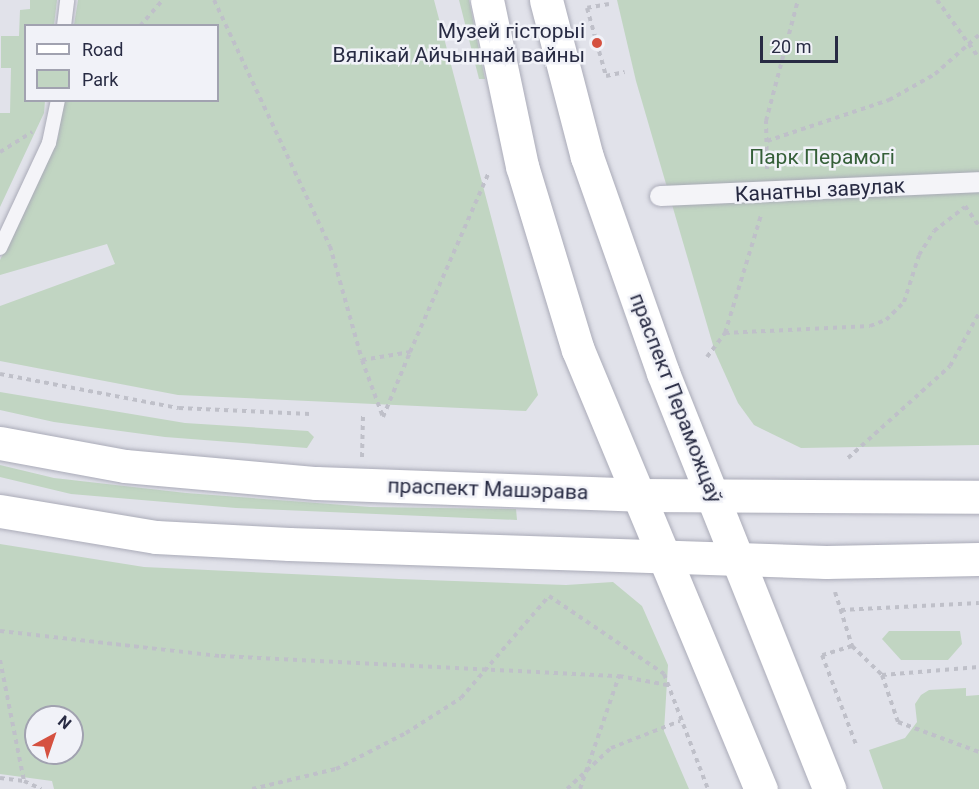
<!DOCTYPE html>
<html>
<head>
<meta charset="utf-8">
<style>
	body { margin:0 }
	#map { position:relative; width:979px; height:789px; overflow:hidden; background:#e1e2ea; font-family:Roboto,sans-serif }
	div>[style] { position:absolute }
	.green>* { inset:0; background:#c1d5c2 }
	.path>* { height:4px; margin-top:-2px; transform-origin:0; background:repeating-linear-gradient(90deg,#bfc0c9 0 4.5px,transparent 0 9px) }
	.roads { filter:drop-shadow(0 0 2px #aaabb8) drop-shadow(0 0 2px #aaabb8) }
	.service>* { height:14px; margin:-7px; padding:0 7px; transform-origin:7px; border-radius:7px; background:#f4f4f8 }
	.pedestrian>* { height:20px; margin:-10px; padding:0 10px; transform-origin:10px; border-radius:10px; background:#f4f4f8 }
	.primary>* { height:33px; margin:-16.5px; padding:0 16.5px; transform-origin:16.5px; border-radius:16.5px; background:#fff }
	.dots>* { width:16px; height:16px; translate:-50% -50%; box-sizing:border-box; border:3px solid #f1f2f8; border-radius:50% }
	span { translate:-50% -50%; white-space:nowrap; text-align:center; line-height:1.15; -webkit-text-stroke:5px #f1f2f8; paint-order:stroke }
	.poi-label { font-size:21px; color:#282b43 }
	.right { translate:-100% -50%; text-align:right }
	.park-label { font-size:21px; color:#355f38 }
	.street-label { font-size:21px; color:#282b43 }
	.legend { position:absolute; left:24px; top:24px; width:195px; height:78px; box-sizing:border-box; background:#f1f2f8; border:2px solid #a1a2b0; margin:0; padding:8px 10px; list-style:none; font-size:18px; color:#282b43 }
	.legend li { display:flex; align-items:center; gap:12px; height:30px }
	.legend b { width:30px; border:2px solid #a1a2b0 }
	.north { position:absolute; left:24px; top:705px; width:60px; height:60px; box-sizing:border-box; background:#f1f2f8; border:2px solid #a1a2b0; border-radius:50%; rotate:40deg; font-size:16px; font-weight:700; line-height:24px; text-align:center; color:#282b43 }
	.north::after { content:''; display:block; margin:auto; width:21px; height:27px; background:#d55140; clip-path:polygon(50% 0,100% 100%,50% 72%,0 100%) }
	.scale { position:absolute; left:760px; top:36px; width:78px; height:27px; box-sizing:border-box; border:3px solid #282b43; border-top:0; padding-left:8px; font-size:18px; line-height:21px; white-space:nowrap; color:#282b43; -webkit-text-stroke:4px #f1f2f8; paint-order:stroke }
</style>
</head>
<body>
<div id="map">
	<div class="green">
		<div style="clip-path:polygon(30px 0,57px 0,54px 25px,26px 26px,26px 100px,45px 101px,44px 113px,0 207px,0 113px,10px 113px,11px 68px,1px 68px,1px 36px,19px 36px,20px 10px,30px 9px)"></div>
		<div style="clip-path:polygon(78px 0,434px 0,538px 395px,526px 411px,178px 395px,0 361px,0 306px,115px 264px,107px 244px,0 275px,0 260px,58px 138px,63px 101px,218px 100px,218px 26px,74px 25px)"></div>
		<div style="clip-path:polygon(459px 0,469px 0,485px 79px,479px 79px)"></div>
		<div style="clip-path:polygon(617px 0,979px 0,979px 445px,801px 448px,754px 425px,738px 403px,715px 352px,636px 81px)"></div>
		<div style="clip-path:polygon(0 392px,185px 423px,308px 431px,314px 437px,307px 448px,165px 437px,54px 422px,0 410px)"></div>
		<div style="clip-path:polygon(0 465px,54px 478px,186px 493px,370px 507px,516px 509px,517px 520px,236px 508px,71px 494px,0 477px)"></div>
		<div style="clip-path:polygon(evenodd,0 544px,144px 567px,399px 579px,566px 585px,613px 582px,642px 606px,668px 665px,664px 731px,689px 789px,54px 789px,52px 781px,0 774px,0 544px,36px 717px,72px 717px,72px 753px,36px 753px,36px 717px)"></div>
		<div style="clip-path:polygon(889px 631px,960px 631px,962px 644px,948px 660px,901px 660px,882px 639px)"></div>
		<div style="clip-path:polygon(966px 688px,966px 696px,979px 695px,979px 789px,883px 789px,869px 750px,905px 738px,917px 722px,915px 704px,921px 695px,929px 690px)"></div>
	</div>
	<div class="path">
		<div style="left:214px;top:0;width:272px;rotate:64.8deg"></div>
		<div style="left:330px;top:246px;width:118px;rotate:74.3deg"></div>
		<div style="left:362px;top:360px;width:49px;rotate:-9.5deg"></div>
		<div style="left:410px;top:352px;width:197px;rotate:-66.3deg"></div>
		<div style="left:937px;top:0;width:72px;rotate:54.1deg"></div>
		<div style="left:609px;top:4px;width:22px;rotate:170deg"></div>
		<div style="left:587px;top:8px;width:71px;rotate:74.4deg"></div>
		<div style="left:606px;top:76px;width:19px;rotate:-12deg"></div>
		<div style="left:140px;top:26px;width:35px;rotate:-49deg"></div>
		<div style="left:767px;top:141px;width:129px;rotate:-18.6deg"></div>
		<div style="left:889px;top:100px;width:53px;rotate:-29.5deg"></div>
		<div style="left:935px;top:74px;width:59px;rotate:-41.6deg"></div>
		<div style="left:0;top:152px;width:38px;rotate:-32deg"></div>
		<div style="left:767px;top:169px;width:48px;rotate:-91.2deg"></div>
		<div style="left:766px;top:121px;width:125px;rotate:-75.2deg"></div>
		<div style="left:965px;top:206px;width:24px;rotate:55deg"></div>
		<div style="left:725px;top:333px;width:145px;rotate:-2.8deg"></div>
		<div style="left:870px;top:326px;width:17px;rotate:-21deg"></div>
		<div style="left:886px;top:320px;width:25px;rotate:-45deg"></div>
		<div style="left:904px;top:302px;width:49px;rotate:-72.3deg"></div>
		<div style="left:919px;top:255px;width:28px;rotate:-58deg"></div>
		<div style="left:934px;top:231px;width:39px;rotate:-38deg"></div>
		<div style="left:707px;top:357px;width:30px;rotate:-53deg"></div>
		<div style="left:725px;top:333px;width:123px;rotate:-73deg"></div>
		<div style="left:362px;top:360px;width:61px;rotate:69.8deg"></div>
		<div style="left:383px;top:417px;width:70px;rotate:-67.4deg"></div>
		<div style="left:0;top:374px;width:182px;rotate:10.8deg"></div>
		<div style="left:179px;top:408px;width:131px;rotate:2.6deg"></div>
		<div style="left:362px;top:457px;width:41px;rotate:-88.6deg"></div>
		<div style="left:848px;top:458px;width:137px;rotate:-42deg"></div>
		<div style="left:950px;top:366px;width:60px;rotate:-61.3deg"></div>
		<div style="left:835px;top:592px;width:57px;rotate:72.5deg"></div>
		<div style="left:852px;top:646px;width:31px;rotate:163deg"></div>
		<div style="left:822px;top:655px;width:98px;rotate:69.2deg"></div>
		<div style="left:841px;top:610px;width:138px;rotate:-2.9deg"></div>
		<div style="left:0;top:631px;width:222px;rotate:6.5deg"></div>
		<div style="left:221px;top:656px;width:399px;rotate:2.9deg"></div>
		<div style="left:619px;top:676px;width:49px;rotate:10.6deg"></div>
		<div style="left:852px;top:646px;width:42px;rotate:44deg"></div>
		<div style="left:882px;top:675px;width:97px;rotate:-4.7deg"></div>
		<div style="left:0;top:660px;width:123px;rotate:78.8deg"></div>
		<div style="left:882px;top:675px;width:50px;rotate:71.2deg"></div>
		<div style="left:898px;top:722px;width:86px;rotate:20.3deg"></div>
		<div style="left:0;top:778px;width:24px;rotate:7deg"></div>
		<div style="left:24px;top:781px;width:19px;rotate:25deg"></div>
		<div style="left:252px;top:789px;width:86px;rotate:-13.4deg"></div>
		<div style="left:336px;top:769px;width:79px;rotate:-27.2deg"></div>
		<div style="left:406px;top:733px;width:65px;rotate:-32.5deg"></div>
		<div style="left:461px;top:698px;width:135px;rotate:-49.2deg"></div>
		<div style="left:549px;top:596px;width:139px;rotate:34.1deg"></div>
		<div style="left:664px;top:674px;width:123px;rotate:69.1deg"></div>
		<div style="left:567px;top:789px;width:60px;rotate:-43deg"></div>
		<div style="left:611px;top:748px;width:74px;rotate:-21.4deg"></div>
		<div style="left:580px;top:789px;width:120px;rotate:-71deg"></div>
	</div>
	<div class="roads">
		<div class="service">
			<div style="left:64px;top:26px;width:26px;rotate:-83deg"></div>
			<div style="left:0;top:248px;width:116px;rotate:-65deg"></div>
			<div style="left:49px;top:143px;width:44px;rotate:-78.2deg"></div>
		</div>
		<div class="pedestrian">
			<div style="left:660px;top:196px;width:319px;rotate:-2.5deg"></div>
		</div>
		<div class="primary">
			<div style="left:487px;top:0;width:170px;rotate:78.1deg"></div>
			<div style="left:522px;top:166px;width:192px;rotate:73.1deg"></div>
			<div style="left:578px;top:350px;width:476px;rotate:67.4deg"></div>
			<div style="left:546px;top:0;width:162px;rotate:75.4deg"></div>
			<div style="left:587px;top:157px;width:229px;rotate:70.6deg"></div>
			<div style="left:663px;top:373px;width:448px;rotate:68.2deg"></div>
			<div style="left:0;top:443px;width:127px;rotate:10.4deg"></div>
			<div style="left:125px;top:466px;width:192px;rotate:5.1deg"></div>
			<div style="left:316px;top:483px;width:323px;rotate:2.1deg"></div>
			<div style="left:639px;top:495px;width:340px;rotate:0.3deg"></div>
			<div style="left:0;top:511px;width:158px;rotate:9.5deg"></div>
			<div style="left:156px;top:537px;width:133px;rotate:3deg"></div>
			<div style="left:289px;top:544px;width:537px;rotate:1.92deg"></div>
			<div style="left:826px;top:562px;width:153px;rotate:-1.1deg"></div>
		</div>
	</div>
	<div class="dots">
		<div style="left:597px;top:43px;background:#d55140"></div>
	</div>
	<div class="poi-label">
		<span class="right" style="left:585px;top:43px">Музей гісторыі<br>Вялікай Айчыннай вайны</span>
	</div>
	<div class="park-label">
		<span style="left:822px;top:157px">Парк Перамогі</span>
	</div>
	<div class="street-label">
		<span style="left:820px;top:190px;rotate:-3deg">Канатны завулак</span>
		<span style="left:676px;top:398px;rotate:69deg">праспект Пераможцаў</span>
		<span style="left:488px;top:489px;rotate:2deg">праспект Машэрава</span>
	</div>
	<ul class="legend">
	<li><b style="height:8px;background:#fff"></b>Road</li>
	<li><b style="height:16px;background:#c1d5c2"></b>Park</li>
	</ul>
	<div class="north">N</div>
	<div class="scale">20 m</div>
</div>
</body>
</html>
